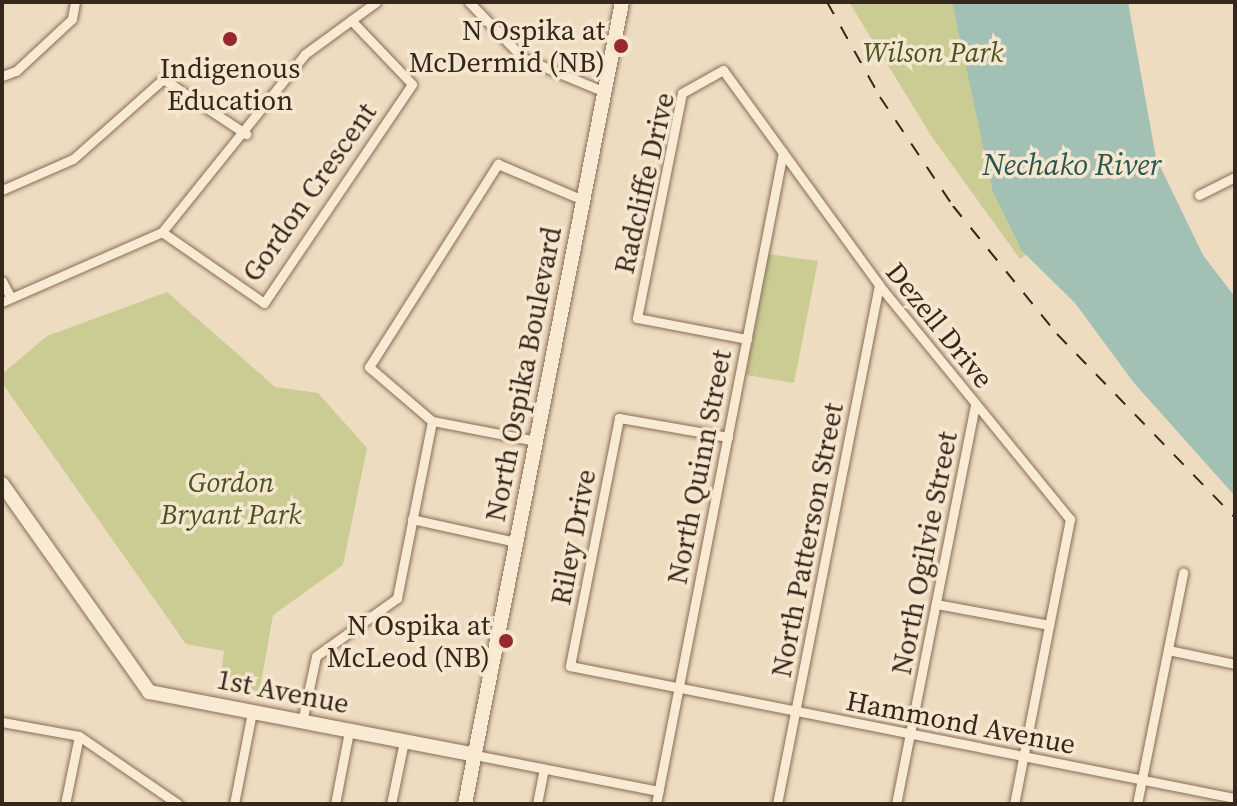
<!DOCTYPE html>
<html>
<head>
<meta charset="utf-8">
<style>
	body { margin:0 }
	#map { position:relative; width:1237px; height:806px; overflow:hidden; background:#eedcc0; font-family:"Source Serif 4",serif }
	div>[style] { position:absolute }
	.green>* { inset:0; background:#cacc94 }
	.water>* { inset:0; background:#a3c0b5 }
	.roads { filter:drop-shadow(0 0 2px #876d58) drop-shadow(0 0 2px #876d58) }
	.street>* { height:9px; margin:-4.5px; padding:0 4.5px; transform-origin:4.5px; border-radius:4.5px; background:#f9ead3 }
	.secondary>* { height:14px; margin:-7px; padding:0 7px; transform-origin:7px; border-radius:7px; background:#f9ead3 }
	.rail>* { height:2px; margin-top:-1px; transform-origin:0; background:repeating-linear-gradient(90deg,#36271c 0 14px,transparent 0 28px) }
	.dots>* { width:22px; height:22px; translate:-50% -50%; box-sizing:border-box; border:4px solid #f5e7cf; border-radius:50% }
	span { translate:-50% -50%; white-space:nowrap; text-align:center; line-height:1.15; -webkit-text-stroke:7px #f5e7cf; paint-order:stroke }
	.poi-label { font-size:28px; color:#36271c }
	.right { translate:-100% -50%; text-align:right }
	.park-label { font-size:28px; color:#4b5323; font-style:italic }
	.street-label { font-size:28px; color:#36271c }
	.water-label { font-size:30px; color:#2b5650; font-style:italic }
	.frame { position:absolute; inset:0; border:4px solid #36271c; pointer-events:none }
</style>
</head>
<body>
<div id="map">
	<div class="green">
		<div style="clip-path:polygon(849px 2px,968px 2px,1037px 247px,1020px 259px,932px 137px)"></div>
		<div style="clip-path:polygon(768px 254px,818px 261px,794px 383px,746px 375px)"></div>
		<div style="clip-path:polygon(167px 292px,275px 387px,318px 393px,367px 448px,343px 565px,273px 615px,258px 699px,219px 690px,224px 651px,186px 644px,2px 383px,2px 374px,47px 336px)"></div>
	</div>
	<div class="water">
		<div style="clip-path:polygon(952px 2px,1128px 2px,1156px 158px,1203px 255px,1235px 297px,1235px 496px,1134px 383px,1075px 303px,1022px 251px,993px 192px)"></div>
	</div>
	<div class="roads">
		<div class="street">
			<div style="left:469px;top:2px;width:78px;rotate:46deg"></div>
			<div style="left:523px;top:58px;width:89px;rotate:22.5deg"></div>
			<div style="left:2px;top:76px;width:15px;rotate:-20deg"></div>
			<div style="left:16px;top:71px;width:76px;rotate:-42.9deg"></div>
			<div style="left:72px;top:19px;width:17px;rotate:-80deg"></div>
			<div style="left:2px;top:190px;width:77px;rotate:-23.6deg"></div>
			<div style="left:73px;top:159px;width:120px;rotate:-41.6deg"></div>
			<div style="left:163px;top:79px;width:100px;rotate:33.5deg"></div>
			<div style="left:1199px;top:195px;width:40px;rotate:-26.6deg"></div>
			<div style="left:162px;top:232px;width:124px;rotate:34.8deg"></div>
			<div style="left:264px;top:303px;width:264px;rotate:-55.9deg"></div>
			<div style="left:412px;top:84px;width:88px;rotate:-133.6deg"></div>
			<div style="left:2px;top:281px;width:17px;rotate:62deg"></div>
			<div style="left:2px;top:302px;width:175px;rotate:-23.6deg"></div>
			<div style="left:162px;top:232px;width:228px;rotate:-51.2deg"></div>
			<div style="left:305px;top:54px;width:88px;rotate:-36.2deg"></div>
			<div style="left:747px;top:339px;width:112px;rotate:-169.2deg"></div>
			<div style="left:637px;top:318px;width:229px;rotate:-78.7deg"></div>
			<div style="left:682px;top:93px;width:47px;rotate:-29.3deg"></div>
			<div style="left:723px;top:70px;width:266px;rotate:54deg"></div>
			<div style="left:879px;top:285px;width:302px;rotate:50.8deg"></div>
			<div style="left:1070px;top:519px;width:290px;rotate:101.1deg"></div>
			<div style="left:728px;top:437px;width:111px;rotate:-170.1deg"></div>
			<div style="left:619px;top:418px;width:253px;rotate:101.2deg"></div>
			<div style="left:570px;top:666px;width:678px;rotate:11.23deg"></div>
			<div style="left:536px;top:441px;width:106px;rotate:-169.1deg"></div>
			<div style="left:432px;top:421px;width:83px;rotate:-139.4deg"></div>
			<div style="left:369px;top:367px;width:241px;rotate:-57.6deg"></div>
			<div style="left:498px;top:164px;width:92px;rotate:23deg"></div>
			<div style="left:412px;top:519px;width:107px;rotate:12.5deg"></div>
			<div style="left:936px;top:604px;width:115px;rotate:10.5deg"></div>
			<div style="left:1168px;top:650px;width:68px;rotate:11.8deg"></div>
			<div style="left:2px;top:722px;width:78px;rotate:10.3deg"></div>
			<div style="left:79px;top:736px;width:120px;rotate:34.5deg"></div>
			<div style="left:302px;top:722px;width:67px;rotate:-78deg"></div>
			<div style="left:316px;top:656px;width:100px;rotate:-35.6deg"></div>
			<div style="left:397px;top:598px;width:180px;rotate:-78.8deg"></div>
			<div style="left:475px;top:755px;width:187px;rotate:11.1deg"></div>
			<div style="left:65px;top:804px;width:69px;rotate:-78.4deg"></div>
			<div style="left:234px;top:804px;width:94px;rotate:-78.9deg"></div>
			<div style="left:335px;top:804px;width:74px;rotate:-79.1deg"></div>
			<div style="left:391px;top:804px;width:64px;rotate:-78.3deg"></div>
			<div style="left:537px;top:804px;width:36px;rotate:-79deg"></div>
			<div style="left:656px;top:804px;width:664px;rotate:-78.98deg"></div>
			<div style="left:777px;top:804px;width:529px;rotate:-78.88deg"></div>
			<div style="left:896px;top:804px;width:408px;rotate:-78.8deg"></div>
			<div style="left:1137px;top:804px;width:236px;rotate:-78.7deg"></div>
		</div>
		<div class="secondary">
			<div style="left:2px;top:484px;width:255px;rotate:54.7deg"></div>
			<div style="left:149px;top:692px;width:332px;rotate:10.9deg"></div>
			<div style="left:465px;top:804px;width:817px;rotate:-78.92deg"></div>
		</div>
	</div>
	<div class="rail">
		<div style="left:827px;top:2px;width:109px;rotate:60.8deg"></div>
		<div style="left:880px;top:97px;width:131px;rotate:56.2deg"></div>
		<div style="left:953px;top:206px;width:165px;rotate:50.9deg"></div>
		<div style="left:1057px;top:334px;width:256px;rotate:45.9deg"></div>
	</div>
	<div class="dots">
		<div style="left:230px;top:39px;background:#962832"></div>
		<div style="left:621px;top:46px;background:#962832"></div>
		<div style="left:506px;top:641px;background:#962832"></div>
	</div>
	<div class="poi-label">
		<span class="right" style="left:605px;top:46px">N Ospika at<br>McDermid (NB)</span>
		<span style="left:230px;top:84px">Indigenous<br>Education</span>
		<span class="right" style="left:490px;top:641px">N Ospika at<br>McLeod (NB)</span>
	</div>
	<div class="park-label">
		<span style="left:933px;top:52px">Wilson Park</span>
		<span style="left:231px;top:498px">Gordon<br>Bryant Park</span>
	</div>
	<div class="street-label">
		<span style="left:644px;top:183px;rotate:-77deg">Radcliffe Drive</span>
		<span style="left:309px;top:192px;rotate:-55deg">Gordon Crescent</span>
		<span style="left:940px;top:325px;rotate:51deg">Dezell Drive</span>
		<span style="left:523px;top:374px;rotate:-79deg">North Ospika Boulevard</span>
		<span style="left:699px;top:467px;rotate:-79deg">North Quinn Street</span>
		<span style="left:573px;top:537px;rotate:-79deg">Riley Drive</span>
		<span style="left:807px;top:540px;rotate:-79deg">North Patterson Street</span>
		<span style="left:924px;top:553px;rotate:-79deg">North Ogilvie Street</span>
		<span style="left:283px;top:691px;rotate:11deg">1st Avenue</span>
		<span style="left:961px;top:722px;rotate:11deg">Hammond Avenue</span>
	</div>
	<div class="water-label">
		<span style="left:1072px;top:165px">Nechako River</span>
	</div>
	<div class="frame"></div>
</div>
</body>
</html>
